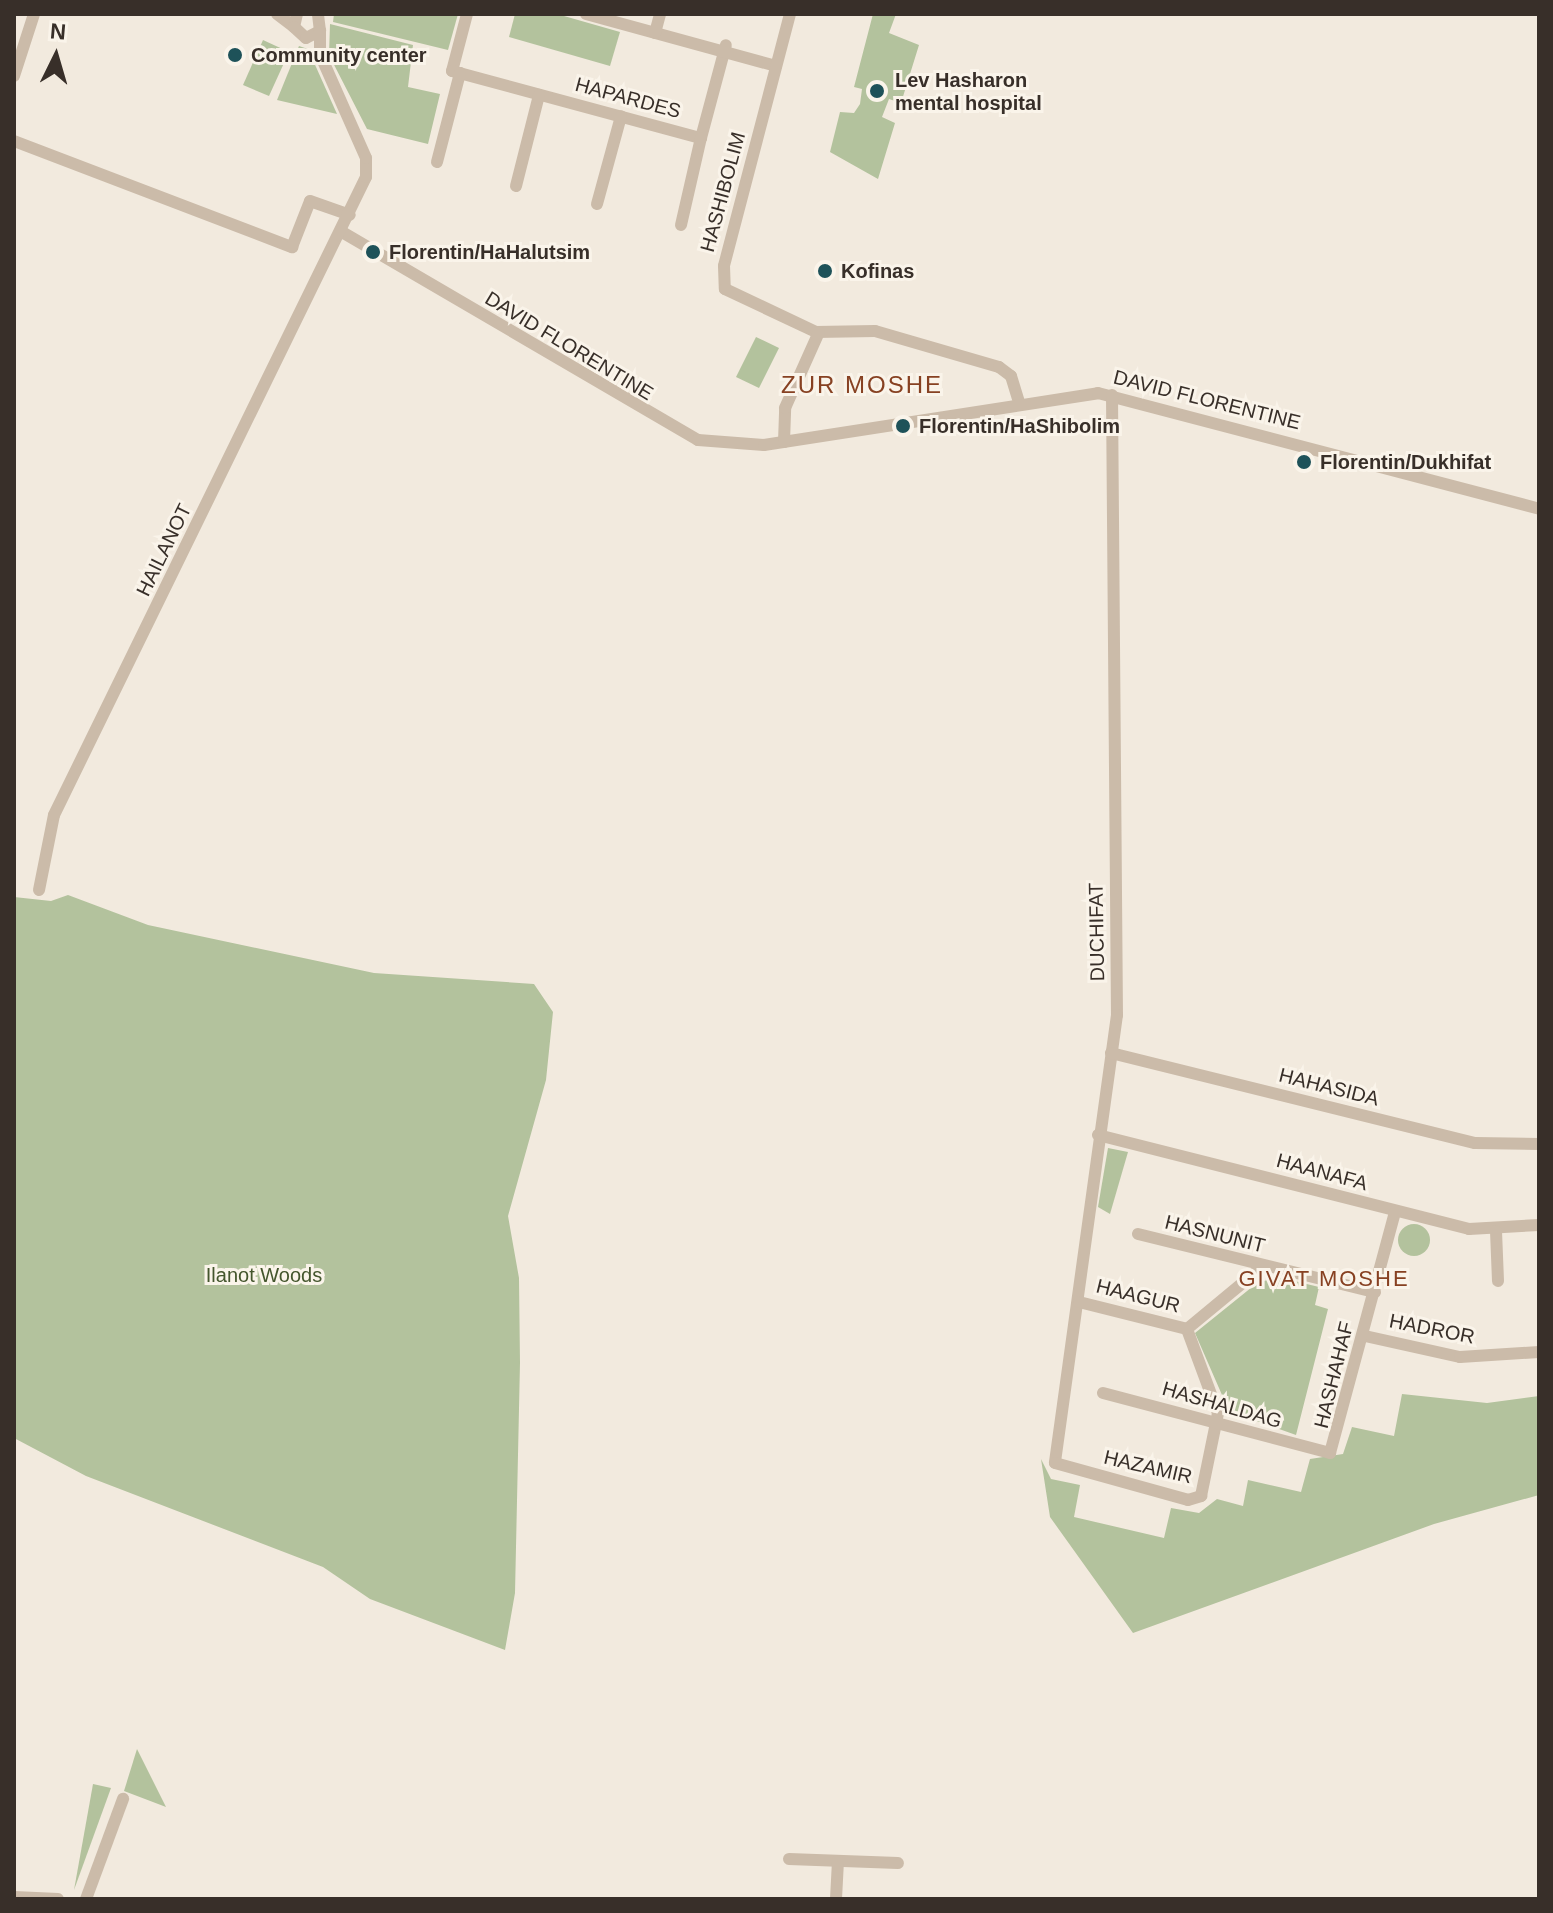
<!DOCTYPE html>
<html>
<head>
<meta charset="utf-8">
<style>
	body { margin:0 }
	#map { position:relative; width:1553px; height:1913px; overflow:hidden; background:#f2eade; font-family:Arial,sans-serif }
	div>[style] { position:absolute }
	.green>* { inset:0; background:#b3c29d }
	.round { border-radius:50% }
	.minor>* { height:12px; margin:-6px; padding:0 6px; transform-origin:6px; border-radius:6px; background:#cbbba9 }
	.dots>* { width:22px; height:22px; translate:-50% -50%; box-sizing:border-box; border:4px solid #faf4ea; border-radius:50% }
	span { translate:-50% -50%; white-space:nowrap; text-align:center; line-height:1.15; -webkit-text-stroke:6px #faf4ea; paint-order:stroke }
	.poi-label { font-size:20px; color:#382f29; font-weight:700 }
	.left { translate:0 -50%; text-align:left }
	.street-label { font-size:20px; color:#382f29 }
	.park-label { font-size:20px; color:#44562d }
	.neighbourhood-label { font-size:22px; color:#874122; letter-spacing:2px }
	.quarter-label { font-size:24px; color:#874122; letter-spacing:2px }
	.frame { position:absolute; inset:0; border:16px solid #382f29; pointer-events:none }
	.north { position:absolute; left:16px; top:16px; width:80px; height:80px; -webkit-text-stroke:6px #faf4ea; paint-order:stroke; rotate:5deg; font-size:22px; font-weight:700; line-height:32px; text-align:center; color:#382f29 }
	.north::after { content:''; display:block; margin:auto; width:28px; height:36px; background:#382f29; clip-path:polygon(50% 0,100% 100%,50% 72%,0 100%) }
</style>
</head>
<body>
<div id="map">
	<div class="green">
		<div style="clip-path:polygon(334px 14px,458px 14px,448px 50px,333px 22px)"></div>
		<div style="clip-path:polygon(515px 14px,557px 14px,620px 32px,610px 66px,509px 37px)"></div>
		<div style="clip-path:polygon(873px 14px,896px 14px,889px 33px,919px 45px,901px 103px,889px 99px,882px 117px,895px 123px,878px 179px,830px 152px,840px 112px,854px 113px,860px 104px,862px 89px,854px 87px)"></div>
		<div style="clip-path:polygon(330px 24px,413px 45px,408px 87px,440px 94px,428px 144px,367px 129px,329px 55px)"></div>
		<div style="clip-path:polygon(263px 40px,289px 52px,269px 96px,243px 85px)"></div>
		<div style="clip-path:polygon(299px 46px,308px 49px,337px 114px,277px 100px)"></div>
		<div style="clip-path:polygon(756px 337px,779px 348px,759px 388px,736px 377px)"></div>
		<div style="clip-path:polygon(68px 895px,148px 925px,374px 973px,534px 984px,553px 1012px,546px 1080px,508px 1216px,519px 1278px,520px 1363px,515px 1593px,505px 1650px,370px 1599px,323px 1567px,86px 1476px,14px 1438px,14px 897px,51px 901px)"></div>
		<div style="clip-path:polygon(1108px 1148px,1128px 1152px,1110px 1214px,1098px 1207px)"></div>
		<div class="round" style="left:1398px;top:1224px;width:32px;height:32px"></div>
		<div style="clip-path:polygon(1278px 1277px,1319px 1287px,1315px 1305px,1328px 1309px,1296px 1435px,1229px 1411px,1195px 1333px,1257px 1283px)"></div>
		<div style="clip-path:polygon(1402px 1394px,1487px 1403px,1539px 1396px,1539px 1495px,1434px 1524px,1133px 1633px,1050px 1517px,1041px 1459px,1051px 1479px,1080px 1485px,1074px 1517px,1164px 1538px,1171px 1508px,1199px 1513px,1217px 1499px,1243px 1506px,1248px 1480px,1301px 1492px,1310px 1459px,1343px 1454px,1352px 1427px,1394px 1436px)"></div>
		<div style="clip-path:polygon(137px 1749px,166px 1807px,124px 1791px)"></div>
		<div style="clip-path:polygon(93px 1784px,111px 1788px,74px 1890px)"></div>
	</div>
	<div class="minor">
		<div style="left:277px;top:14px;width:21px;rotate:37deg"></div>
		<div style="left:297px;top:14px;width:13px;rotate:103deg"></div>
		<div style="left:294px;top:27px;width:16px;rotate:43deg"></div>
		<div style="left:306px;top:38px;width:16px;rotate:-27deg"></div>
		<div style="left:320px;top:31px;width:17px;rotate:-97deg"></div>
		<div style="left:467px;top:14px;width:59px;rotate:104.7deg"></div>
		<div style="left:452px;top:71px;width:258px;rotate:15.1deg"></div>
		<div style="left:701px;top:138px;width:96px;rotate:-75deg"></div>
		<div style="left:586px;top:14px;width:197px;rotate:15.3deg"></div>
		<div style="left:790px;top:14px;width:260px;rotate:104.7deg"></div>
		<div style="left:724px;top:266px;width:23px;rotate:88deg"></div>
		<div style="left:725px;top:289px;width:101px;rotate:25.3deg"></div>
		<div style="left:816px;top:332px;width:59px;rotate:-1deg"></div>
		<div style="left:875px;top:331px;width:129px;rotate:16.2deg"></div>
		<div style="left:999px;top:367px;width:15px;rotate:37deg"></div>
		<div style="left:1011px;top:376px;width:28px;rotate:73deg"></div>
		<div style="left:655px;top:33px;width:20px;rotate:-75deg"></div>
		<div style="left:14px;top:76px;width:65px;rotate:-72.1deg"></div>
		<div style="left:14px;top:141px;width:298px;rotate:20.9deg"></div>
		<div style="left:292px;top:247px;width:49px;rotate:-68.6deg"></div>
		<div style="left:310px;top:201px;width:42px;rotate:19.3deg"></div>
		<div style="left:437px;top:162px;width:92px;rotate:-75.5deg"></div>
		<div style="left:516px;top:186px;width:94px;rotate:-75.8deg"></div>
		<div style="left:597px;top:204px;width:91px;rotate:-74.7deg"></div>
		<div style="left:681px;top:225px;width:89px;rotate:-77.1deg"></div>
		<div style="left:342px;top:232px;width:412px;rotate:30.3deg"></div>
		<div style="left:698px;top:440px;width:66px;rotate:4.3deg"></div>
		<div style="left:764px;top:445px;width:338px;rotate:-8.8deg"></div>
		<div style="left:1098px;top:393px;width:456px;rotate:14.7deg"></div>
		<div style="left:1112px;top:395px;width:620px;rotate:89.54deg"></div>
		<div style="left:1117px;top:1015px;width:452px;rotate:97.9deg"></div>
		<div style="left:1055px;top:1463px;width:138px;rotate:15.5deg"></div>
		<div style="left:1188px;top:1500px;width:14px;rotate:-17deg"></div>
		<div style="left:1201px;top:1496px;width:85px;rotate:-78.4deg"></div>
		<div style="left:1218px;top:1413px;width:90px;rotate:-110.3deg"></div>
		<div style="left:1187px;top:1329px;width:97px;rotate:-39.6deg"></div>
		<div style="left:784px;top:442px;width:34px;rotate:-88deg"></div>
		<div style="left:785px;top:408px;width:83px;rotate:-65.9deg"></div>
		<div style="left:39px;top:890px;width:76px;rotate:-78.7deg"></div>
		<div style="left:54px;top:815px;width:710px;rotate:-63.94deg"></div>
		<div style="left:366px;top:177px;width:19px;rotate:-90deg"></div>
		<div style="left:366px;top:158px;width:114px;rotate:-113.9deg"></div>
		<div style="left:320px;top:54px;width:23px;rotate:-90deg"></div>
		<div style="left:1111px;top:1053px;width:375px;rotate:13.9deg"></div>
		<div style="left:1475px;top:1143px;width:64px;rotate:0.9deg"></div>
		<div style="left:1098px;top:1135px;width:383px;rotate:14.2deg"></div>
		<div style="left:1469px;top:1229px;width:70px;rotate:-3.3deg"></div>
		<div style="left:1496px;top:1231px;width:50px;rotate:87.7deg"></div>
		<div style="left:1138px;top:1234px;width:244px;rotate:13.8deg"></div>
		<div style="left:1079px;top:1302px;width:111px;rotate:14deg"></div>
		<div style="left:1365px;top:1336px;width:97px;rotate:12.5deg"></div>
		<div style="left:1460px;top:1357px;width:79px;rotate:-3.6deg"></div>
		<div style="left:1103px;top:1393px;width:235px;rotate:14.8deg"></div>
		<div style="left:1330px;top:1453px;width:250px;rotate:-74.9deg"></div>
		<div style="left:789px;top:1859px;width:109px;rotate:2.1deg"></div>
		<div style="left:14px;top:1897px;width:44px;rotate:2.6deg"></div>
		<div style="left:86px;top:1899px;width:107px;rotate:-69.7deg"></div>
		<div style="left:836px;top:1899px;width:38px;rotate:-87deg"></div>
	</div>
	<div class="dots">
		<div style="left:235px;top:55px;background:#1e5259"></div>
		<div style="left:877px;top:91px;background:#1e5259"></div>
		<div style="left:373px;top:252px;background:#1e5259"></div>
		<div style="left:825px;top:271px;background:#1e5259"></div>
		<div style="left:903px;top:426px;background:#1e5259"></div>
		<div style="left:1304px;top:462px;background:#1e5259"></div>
	</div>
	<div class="poi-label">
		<span class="left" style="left:251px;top:55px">Community center</span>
		<span class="left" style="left:895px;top:92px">Lev Hasharon<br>mental hospital</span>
		<span class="left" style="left:389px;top:252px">Florentin/HaHalutsim</span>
		<span class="left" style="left:841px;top:271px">Kofinas</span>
		<span class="left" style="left:919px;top:426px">Florentin/HaShibolim</span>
		<span class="left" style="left:1320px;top:462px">Florentin/Dukhifat</span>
	</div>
	<div class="street-label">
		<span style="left:628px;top:98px;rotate:15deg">HAPARDES</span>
		<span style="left:723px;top:192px;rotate:-75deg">HASHIBOLIM</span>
		<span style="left:569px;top:346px;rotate:31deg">DAVID FLORENTINE</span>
		<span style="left:1207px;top:400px;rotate:14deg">DAVID FLORENTINE</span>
		<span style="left:164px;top:550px;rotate:-64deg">HAILANOT</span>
		<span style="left:1097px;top:932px;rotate:-91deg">DUCHIFAT</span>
		<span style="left:1329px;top:1087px;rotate:14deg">HAHASIDA</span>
		<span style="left:1322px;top:1172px;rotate:15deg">HAANAFA</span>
		<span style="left:1215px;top:1234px;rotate:14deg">HASNUNIT</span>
		<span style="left:1138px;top:1296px;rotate:14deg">HAAGUR</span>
		<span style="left:1432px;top:1329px;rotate:11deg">HADROR</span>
		<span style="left:1334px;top:1375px;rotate:-76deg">HASHAHAF</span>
		<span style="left:1222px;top:1405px;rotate:16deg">HASHALDAG</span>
		<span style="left:1148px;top:1467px;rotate:13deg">HAZAMIR</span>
	</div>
	<div class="park-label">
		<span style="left:264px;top:1275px">Ilanot Woods</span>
	</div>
	<div class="neighbourhood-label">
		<span style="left:1324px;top:1279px">GIVAT MOSHE</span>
	</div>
	<div class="quarter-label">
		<span style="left:862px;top:385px">ZUR MOSHE</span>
	</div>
	<div class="frame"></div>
	<div class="north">N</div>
</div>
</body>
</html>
